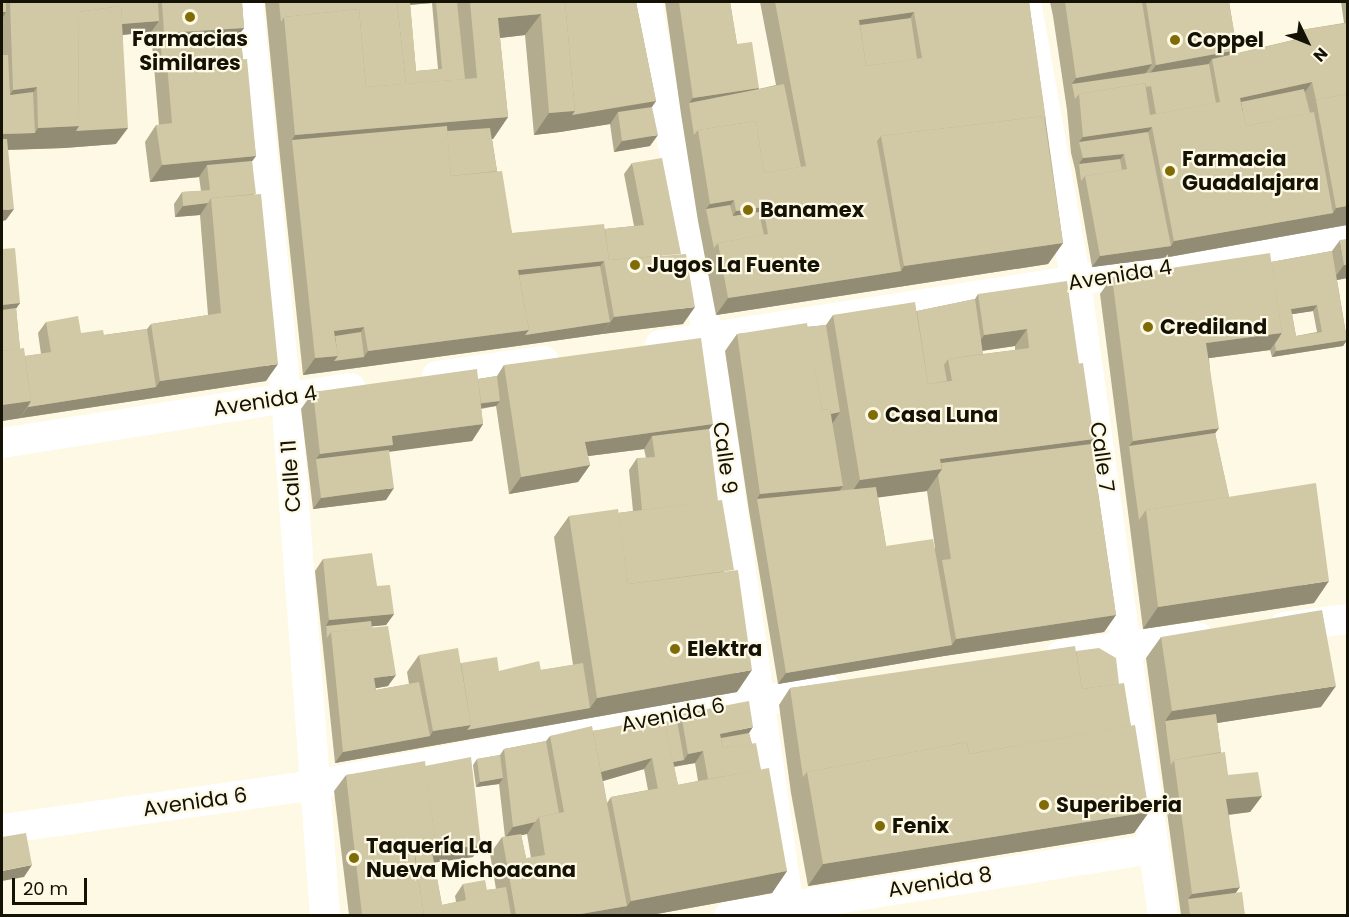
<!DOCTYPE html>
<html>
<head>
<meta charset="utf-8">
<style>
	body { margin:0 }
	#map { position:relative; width:1349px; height:917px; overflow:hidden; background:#fef9e4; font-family:Poppins,sans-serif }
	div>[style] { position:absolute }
	.street>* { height:30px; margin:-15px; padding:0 15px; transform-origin:15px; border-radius:15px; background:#fff }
	.wall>* { inset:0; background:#b4ac8e }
	.shaded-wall>* { inset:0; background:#928c74 }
	.building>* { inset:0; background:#d1c8a5 }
	.dots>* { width:16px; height:16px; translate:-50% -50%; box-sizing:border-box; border:3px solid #fef9e4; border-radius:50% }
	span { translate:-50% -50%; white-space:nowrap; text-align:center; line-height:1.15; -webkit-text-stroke:4.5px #fef9e4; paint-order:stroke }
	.poi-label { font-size:21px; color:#141105; font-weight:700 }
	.left { translate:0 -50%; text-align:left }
	.street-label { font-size:21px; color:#141105 }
	.frame { position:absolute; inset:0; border:3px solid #141105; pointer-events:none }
	.north { position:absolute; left:1277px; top:12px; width:60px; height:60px; -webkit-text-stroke:4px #fef9e4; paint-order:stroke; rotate:133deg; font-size:16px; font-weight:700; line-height:24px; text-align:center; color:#141105 }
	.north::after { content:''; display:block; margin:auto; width:21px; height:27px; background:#141105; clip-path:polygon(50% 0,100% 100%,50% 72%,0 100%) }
	.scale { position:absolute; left:12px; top:878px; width:75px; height:27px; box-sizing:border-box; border:3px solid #141105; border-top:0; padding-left:8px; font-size:18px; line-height:21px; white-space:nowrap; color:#141105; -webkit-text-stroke:4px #fef9e4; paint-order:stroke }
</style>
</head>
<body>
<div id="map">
	<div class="street">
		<div style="left:248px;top:2px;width:397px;rotate:84.5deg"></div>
		<div style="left:286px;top:397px;width:520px;rotate:85.7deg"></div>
		<div style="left:647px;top:2px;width:341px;rotate:79.7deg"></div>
		<div style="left:708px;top:338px;width:584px;rotate:81.93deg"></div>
		<div style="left:1026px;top:2px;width:284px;rotate:79.9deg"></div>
		<div style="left:1076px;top:282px;width:640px;rotate:82.19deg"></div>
		<div style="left:660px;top:345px;width:696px;rotate:-8.84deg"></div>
		<div style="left:437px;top:376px;width:108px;rotate:-8deg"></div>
		<div style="left:2px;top:443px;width:353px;rotate:-9deg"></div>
		<div style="left:1284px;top:627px;width:64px;rotate:-7.1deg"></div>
		<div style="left:1061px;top:655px;width:138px;rotate:-7.5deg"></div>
		<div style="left:2px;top:829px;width:315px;rotate:-8deg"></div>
		<div style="left:314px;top:785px;width:521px;rotate:-10.62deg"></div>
		<div style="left:729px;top:916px;width:428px;rotate:-9deg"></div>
	</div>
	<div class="wall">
		<div style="clip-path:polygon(2px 2px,242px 2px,244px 28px,240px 33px,243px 59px,256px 156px,252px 161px,266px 381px,2px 421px,2px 249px,20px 303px,16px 308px,20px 349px,25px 356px,41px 354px,38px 333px,46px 322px,81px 333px,104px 335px,147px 329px,151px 324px,208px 315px,200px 215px,175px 217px,174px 204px,182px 192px,201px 191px,199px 177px,150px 182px,145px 142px,156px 125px,159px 125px,151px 32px,123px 35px,116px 144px,64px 148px,8px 150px,6px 220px,2px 221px)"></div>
		<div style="clip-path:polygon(evenodd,265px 2px,636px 2px,656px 101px,652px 107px,650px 146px,614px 152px,610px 124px,560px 132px,534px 135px,525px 35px,500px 38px,508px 117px,493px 139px,492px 139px,497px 171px,512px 233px,605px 229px,634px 226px,624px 174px,632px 163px,683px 324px,602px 334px,517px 346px,303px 375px,280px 157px,265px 2px,432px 3px,438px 69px,416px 71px,410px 5px,432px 3px)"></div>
		<div style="clip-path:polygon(665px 2px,730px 2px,737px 44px,759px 89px,776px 85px,760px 2px,1029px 2px,1063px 243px,1048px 264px,716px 315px,698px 221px,681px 114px)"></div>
		<div style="clip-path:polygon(1050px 2px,1229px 2px,1237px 50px,1234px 54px,1293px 40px,1301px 30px,1344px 23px,1341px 2px,1347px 2px,1347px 225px,1163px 258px,1092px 267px,1075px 169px,1071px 153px,1067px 110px,1053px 16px)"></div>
		<div style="clip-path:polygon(evenodd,1340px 240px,1347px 278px,1337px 280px,1347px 340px,1343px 346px,1272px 357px,1270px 350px,1209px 358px,1215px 433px,1229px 497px,1314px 603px,1143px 629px,1100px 294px,1112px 277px,1271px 262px,1332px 251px,1340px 240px,1313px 311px,1317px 332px,1296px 336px,1292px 314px,1313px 311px)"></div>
		<div style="clip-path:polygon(evenodd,978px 294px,1079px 364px,1094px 439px,1091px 444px,1116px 615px,1104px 632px,944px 656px,778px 684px,749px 511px,725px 351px,737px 334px,826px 325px,833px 315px,917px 311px,975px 299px,978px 294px,1015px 346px,1015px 350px,983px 354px,982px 351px,1015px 346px,978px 294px,927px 491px,935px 548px,886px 546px,878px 497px,927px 491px)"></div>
		<div style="clip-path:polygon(504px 365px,713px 424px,709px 429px,737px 692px,335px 763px,315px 571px,323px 559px,377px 586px,394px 614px,386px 625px,372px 626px,388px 686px,376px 688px,376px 690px,409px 684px,407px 672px,419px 655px,499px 671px,541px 670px,573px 665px,554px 537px,569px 516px,618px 513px,633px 511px,629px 470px,637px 458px,646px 458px,644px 449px,588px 456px,590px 465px,578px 482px,509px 494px,496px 406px,481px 409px,483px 424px,472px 441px,389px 451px,386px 500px,313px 509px,301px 409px,313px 392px,478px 379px,497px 376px)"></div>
		<div style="clip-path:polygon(1161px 637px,1321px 707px,1217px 723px,1221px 752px,1228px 775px,1262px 796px,1250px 812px,1229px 815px,1236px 893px,1245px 915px,1181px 915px,1146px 658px)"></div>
		<div style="clip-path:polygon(1076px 651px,1119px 684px,1131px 726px,1149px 812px,1134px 833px,808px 886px,791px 793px,779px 705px,790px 688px)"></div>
		<div style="clip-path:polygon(evenodd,681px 714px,749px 733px,752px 744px,761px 770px,787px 871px,772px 893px,651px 915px,349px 915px,334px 791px,346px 775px,425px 766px,473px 857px,434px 862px,442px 905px,456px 902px,455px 896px,463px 884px,487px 890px,496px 889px,490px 854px,502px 837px,505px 837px,499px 784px,476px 787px,473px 765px,477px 759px,500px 755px,504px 749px,546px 741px,550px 736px,665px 722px,677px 720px,681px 714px,695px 763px,698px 781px,678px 785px,674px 767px,695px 763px,681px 714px,644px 769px,648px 790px,611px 797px,607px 803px,603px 781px,644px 769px,681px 714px,527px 834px,531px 858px,526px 858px,521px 835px,527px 834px)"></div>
	</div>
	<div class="shaded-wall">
		<div style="clip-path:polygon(409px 2px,433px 2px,432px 3px,406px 5px)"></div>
		<div style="clip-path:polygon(2px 12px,6px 12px,2px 19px)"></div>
		<div style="clip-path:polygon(914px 12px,903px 29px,856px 26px,859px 20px)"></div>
		<div style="clip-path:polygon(541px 14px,525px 35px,483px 40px,498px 18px)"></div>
		<div style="clip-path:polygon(159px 21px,151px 32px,110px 36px,118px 24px)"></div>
		<div style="clip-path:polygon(244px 28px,232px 45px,160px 39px,152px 50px,164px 33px)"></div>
		<div style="clip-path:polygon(1237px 50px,1222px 71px,1212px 59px,1201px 75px,1141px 86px,1156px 65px)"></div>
		<div style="clip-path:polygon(1152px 64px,1140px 81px,1072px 84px,1076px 78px)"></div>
		<div style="clip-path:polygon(1312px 82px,1300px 99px,1239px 112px,1240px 98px)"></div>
		<div style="clip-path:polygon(37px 87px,22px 109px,2px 107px,13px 90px)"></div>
		<div style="clip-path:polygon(759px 88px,748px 104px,689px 103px,693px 98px)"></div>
		<div style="clip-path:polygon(656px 101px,644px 118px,618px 112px,610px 124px,560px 132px,534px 135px,549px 113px)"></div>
		<div style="clip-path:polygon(508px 117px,493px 139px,444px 143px,292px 140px,295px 135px)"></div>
		<div style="clip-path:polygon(79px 126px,128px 128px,116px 144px,64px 148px,2px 150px,2px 134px,35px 133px,38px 128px)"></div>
		<div style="clip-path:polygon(1152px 127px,1140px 143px,1079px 142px,1083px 137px)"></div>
		<div style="clip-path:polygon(658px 135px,650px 146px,614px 152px,622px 141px)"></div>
		<div style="clip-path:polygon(1124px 154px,1116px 165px,1079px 164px,1083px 158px)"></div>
		<div style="clip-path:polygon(256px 156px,244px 172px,207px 165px,199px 177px,150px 182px,162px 165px)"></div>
		<div style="clip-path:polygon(734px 200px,722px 217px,706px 209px,710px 204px)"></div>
		<div style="clip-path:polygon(208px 203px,200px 215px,175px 217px,183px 206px)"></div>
		<div style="clip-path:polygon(1347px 206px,1347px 225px,1163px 258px,1092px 267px,1100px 256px,1171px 246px,1174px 241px,1333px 213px,1336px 208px)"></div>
		<div style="clip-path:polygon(763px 207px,751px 223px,725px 227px,736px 211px)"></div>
		<div style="clip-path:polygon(14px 209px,6px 220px,2px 221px,2px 210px)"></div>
		<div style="clip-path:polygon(1063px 243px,1048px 264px,716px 315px,728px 298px,901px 271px,904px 266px)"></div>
		<div style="clip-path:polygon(604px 261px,592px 277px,514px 276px,518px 270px)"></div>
		<div style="clip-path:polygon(1347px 264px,1347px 278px,1332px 281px,1344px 265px)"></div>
		<div style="clip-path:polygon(20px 303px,8px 320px,2px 321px,2px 305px)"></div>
		<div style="clip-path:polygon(1317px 305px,1313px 311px,1287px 315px,1291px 309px)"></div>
		<div style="clip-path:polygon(695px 307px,683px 324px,602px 334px,614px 317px)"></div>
		<div style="clip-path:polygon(610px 322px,602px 334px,517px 346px,525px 335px)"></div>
		<div style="clip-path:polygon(364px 327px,353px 344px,332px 346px,334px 331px)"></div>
		<div style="clip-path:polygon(1027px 329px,1015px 346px,973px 352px,984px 335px)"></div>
		<div style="clip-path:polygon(529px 330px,517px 346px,356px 368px,368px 351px)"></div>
		<div style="clip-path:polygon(1282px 333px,1270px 350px,1195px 360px,1206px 343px)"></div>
		<div style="clip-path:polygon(1347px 340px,1343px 346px,1272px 357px,1276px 351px)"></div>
		<div style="clip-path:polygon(338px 356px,364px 357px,356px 368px,303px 375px,315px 358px)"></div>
		<div style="clip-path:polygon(278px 364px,266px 381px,20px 418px,28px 407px,156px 387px,160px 381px)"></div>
		<div style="clip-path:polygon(31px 401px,20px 418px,2px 421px,2px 405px)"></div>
		<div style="clip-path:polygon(500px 401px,496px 406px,468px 410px,472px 405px)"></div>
		<div style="clip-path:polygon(840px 412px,832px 424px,818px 415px)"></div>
		<div style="clip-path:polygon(483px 424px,472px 441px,388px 452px,316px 459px,320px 454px,392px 436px)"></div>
		<div style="clip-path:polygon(713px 424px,701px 440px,652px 436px,644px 449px,573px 458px,585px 442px)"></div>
		<div style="clip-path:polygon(1219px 428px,1207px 445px,1129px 446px,1133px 441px)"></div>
		<div style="clip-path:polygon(1094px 439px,1079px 461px,938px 475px,927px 491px,845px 502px,860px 480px,940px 459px)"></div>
		<div style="clip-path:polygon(590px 465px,578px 482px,509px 494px,521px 477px)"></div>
		<div style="clip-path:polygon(843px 486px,831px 502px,757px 499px,760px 494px)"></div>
		<div style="clip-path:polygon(394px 488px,386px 500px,313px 509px,321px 498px)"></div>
		<div style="clip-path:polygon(1329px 581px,1314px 603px,1143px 629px,1158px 607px)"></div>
		<div style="clip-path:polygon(394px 614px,386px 625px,326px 631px,326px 626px,329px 620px)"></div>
		<div style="clip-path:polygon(1116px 615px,1104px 632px,944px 656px,778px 684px,786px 673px,952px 645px,956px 639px)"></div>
		<div style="clip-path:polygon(752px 670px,737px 692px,335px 763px,343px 752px,430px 736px,433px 731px,471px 725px,590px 708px,597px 698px)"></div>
		<div style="clip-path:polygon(396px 675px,388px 686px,366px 690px,374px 678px)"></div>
		<div style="clip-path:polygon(1336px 686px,1321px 707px,1166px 731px,1165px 721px,1172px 711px)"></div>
		<div style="clip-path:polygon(753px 727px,745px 739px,716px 739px,720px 734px)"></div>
		<div style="clip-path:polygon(703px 751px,695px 763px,664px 768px,668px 763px,684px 760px,688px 754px)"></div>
		<div style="clip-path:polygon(652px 758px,644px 769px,589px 785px,597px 773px)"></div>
		<div style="clip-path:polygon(503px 778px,499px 784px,476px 787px,480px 782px)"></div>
		<div style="clip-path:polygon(1262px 796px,1250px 812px,1215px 816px,1226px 799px)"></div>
		<div style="clip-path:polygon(1149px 812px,1134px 833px,808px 886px,823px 864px)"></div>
		<div style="clip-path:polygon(535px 822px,527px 834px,505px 838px,513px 827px)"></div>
		<div style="clip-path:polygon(481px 845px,473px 857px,412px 866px,414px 850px,436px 847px)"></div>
		<div style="clip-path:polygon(32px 865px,24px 877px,2px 881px,2px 871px)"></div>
		<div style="clip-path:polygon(787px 871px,772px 893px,651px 915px,620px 915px,631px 901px)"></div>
		<div style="clip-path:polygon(1240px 887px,1228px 904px,1188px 899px,1192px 894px)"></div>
		<div style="clip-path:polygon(627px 906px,620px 915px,575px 915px)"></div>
	</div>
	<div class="building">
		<div style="clip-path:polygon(2px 2px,6px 2px,6px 12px,2px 12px)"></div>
		<div style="clip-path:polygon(10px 2px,78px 2px,79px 126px,38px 128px,37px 87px,13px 90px)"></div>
		<div style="clip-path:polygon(78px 2px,158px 2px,159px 21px,122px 24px,121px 6px,78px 12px)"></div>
		<div style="clip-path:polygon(162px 2px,242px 2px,244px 28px,164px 33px)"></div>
		<div style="clip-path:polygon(279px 2px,397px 2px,406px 84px,366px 87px,359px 9px,284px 17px,281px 22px)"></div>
		<div style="clip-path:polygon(397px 2px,410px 2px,416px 71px,442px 69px,436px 2px,457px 2px,465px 79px,406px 84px)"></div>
		<div style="clip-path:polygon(470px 2px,565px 2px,575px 111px,549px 113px,541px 14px,498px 18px,508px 117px,295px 135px,284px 17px,359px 9px,366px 87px,477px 78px)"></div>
		<div style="clip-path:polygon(565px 2px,636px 2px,656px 101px,572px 115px,575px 111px)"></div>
		<div style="clip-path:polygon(679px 2px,730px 2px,737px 44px,752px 42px,759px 88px,693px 98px)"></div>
		<div style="clip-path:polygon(evenodd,775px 2px,1029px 2px,1046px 120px,1045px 120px,1044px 116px,881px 136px,877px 141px,901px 271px,728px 298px,718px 243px,768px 234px,763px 207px,736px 211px,734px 200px,710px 204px,698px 130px,756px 121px,764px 173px,806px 166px,775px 2px,914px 12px,922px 58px,866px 66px,859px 20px,914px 12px)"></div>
		<div style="clip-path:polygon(1065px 2px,1142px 2px,1152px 64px,1076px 78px)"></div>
		<div style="clip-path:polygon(1146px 2px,1229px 2px,1237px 50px,1156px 65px)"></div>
		<div style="clip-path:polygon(121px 6px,128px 128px,76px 131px,79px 126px,78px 12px)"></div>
		<div style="clip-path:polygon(911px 18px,917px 59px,866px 66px,860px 25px)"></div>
		<div style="clip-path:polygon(1347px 23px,1347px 94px,1316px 100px,1312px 82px,1240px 98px,1246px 126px,1314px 112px,1333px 213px,1174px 241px,1152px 127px,1083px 137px,1079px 94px,1145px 83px,1150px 115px,1220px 102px,1212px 59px,1303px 38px,1301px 30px)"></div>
		<div style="clip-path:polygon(240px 33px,243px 59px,167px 64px,163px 69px,160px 39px)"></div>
		<div style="clip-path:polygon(2px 55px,8px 55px,10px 95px,33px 92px,35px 133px,2px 134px)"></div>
		<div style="clip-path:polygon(247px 59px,256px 156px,162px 165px,156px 125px,172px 123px,167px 64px)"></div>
		<div style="clip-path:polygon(1209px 64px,1216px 103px,1156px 114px,1151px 86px,1146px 87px,1145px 83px,1079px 94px,1075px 99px,1072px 84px)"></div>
		<div style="clip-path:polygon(784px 84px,801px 167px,764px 173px,756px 121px,698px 130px,694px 135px,689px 103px)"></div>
		<div style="clip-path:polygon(1304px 89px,1310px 113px,1246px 126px,1241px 102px)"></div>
		<div style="clip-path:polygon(1347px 94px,1347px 206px,1336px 208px,1316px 100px)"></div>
		<div style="clip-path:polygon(652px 107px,658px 135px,622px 141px,618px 112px)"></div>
		<div style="clip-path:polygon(1044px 116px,1063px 243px,904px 266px,881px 136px)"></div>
		<div style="clip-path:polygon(447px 126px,451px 176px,502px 171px,512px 233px,604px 224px,609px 260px,686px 254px,695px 307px,614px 317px,604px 261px,518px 270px,529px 330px,368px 351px,364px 327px,334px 331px,338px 356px,315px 358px,292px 140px)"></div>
		<div style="clip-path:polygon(490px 128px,497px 171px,451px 176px,447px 131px)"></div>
		<div style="clip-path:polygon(1148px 132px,1171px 246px,1100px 256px,1085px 176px,1127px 169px,1124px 154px,1083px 158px,1079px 142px)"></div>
		<div style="clip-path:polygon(2px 139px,7px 139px,14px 209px,2px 210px)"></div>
		<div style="clip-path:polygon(662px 158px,681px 254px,609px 260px,605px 229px,644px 225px,632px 163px)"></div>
		<div style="clip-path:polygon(1120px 159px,1122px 170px,1085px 176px,1081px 181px,1079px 164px)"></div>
		<div style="clip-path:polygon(252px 161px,256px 194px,211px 198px,208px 203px,183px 206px,182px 192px,210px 190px,207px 165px)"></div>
		<div style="clip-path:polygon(261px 194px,278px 364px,160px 381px,151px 324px,221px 313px,211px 198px)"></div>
		<div style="clip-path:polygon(730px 205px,733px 216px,759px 212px,764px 235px,718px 243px,714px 248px,706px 209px)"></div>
		<div style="clip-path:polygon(1347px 239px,1347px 264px,1344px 265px,1340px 240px)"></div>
		<div style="clip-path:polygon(15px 248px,20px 303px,2px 305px,2px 249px)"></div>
		<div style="clip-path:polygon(evenodd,1332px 251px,1347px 340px,1276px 351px,1275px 344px,1282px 333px,1271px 262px,1332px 251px,1317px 305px,1322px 332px,1296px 336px,1291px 309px,1317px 305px)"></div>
		<div style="clip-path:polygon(1270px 253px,1282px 333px,1206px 343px,1219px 428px,1133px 441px,1112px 277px)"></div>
		<div style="clip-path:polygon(600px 266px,610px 322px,525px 335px,529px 330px,519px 275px)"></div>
		<div style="clip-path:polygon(1067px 281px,1079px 364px,952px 381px,948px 359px,1029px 348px,1027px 329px,984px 335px,978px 294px)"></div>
		<div style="clip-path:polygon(975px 299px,983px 354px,948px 359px,944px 365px,947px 381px,928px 384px,917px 311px)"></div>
		<div style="clip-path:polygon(915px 302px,928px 384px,1083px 363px,1094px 439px,940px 459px,942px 469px,860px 480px,833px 315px)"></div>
		<div style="clip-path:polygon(16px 308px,20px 349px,2px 351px,2px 310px)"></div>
		<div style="clip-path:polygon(78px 316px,81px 333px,103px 330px,104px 335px,147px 329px,156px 387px,28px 407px,31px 401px,25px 356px,51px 352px,46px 322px)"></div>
		<div style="clip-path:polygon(807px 323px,822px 410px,830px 409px,843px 486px,760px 494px,737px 334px)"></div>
		<div style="clip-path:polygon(826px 325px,840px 412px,831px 414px,830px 409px,822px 410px,807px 327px)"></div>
		<div style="clip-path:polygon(361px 332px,364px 357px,334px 361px,338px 356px,335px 336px)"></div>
		<div style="clip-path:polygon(701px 338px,713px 424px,585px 442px,590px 465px,521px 477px,504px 365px)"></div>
		<div style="clip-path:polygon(24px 348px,31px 401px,2px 405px,2px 351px)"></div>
		<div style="clip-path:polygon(477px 369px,483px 424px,392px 436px,393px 445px,320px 454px,313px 392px)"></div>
		<div style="clip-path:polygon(497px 376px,500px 401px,481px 403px,478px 379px)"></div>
		<div style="clip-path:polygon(709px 429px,718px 501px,642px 510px,637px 458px,655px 457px,652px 436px)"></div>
		<div style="clip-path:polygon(1215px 433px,1229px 497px,1146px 510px,1139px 520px,1129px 446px)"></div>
		<div style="clip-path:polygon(1091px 444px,1116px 615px,956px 639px,942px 560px,951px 559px,938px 475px,942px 469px,941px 463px)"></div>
		<div style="clip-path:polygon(389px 450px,394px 488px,321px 498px,316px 459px)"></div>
		<div style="clip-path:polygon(1316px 483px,1329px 581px,1158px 607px,1146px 510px)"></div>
		<div style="clip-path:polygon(876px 487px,886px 546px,933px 539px,952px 645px,786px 673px,757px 499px)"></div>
		<div style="clip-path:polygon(722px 500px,734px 570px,628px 584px,618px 513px)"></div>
		<div style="clip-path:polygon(618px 509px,628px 584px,738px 570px,752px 670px,597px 698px,569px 516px)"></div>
		<div style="clip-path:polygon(372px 553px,377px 586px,390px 585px,394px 614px,329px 620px,323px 559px)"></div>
		<div style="clip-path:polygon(1322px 610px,1336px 686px,1172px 711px,1161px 637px)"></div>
		<div style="clip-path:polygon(371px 621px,372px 628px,331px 632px,327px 638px,326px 626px)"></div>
		<div style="clip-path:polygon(388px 626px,396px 675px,374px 678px,376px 690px,419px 682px,430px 736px,343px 752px,331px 632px)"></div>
		<div style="clip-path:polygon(1075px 646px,1082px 689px,1124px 683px,1131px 726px,969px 754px,967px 742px,807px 772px,803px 777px,790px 688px)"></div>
		<div style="clip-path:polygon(458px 648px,471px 725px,433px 731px,419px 655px)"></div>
		<div style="clip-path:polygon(1099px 648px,1116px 658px,1119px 684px,1082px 689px,1076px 651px)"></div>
		<div style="clip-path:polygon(497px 657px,499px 671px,539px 661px,541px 670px,583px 663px,590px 708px,467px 730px,471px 725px,461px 663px)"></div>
		<div style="clip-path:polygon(749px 701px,753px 727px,720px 734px,723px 748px,756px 743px,761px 770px,708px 779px,703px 751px,688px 754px,681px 714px)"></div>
		<div style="clip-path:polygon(1216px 714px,1221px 752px,1174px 760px,1171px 765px,1165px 721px)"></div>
		<div style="clip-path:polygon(664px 717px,678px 785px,658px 789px,652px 758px,601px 772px,593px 731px)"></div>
		<div style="clip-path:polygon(677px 720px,684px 760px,673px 762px,665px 722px)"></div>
		<div style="clip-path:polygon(1135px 725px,1149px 812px,823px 864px,807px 772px,967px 742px,969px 754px)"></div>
		<div style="clip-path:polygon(592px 726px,627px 906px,575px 915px,516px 915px,502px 837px,521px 834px,526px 858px,545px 855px,539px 817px,564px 812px,550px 736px)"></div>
		<div style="clip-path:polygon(749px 733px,752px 744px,723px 748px,721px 738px)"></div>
		<div style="clip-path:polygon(546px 741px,559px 813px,539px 817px,535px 822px,513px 827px,504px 749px)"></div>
		<div style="clip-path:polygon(1225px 752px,1228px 775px,1258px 772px,1262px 796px,1226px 799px,1240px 887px,1192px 894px,1174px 760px)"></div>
		<div style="clip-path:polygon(500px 755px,503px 778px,480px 782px,477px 759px)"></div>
		<div style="clip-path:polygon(471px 757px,481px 845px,432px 852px,436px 847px,425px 766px)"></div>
		<div style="clip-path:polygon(425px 761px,436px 847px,414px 850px,424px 915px,362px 915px,346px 775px)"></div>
		<div style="clip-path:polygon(769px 768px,787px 871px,631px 901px,611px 797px)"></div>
		<div style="clip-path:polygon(26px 833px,32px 865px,2px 871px,2px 837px)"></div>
		<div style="clip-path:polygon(432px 852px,442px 905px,466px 900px,463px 884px,485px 880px,487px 890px,506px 887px,511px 915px,424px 915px,415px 855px)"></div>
		<div style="clip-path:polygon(1242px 892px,1245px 915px,1190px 915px,1188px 899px)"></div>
	</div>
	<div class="dots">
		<div style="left:190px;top:17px;background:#806c07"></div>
		<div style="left:1175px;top:40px;background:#806c07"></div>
		<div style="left:1170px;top:171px;background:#806c07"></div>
		<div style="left:748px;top:210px;background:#806c07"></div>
		<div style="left:635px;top:265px;background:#806c07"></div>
		<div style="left:1148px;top:327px;background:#806c07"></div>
		<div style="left:873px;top:415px;background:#806c07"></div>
		<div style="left:675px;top:649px;background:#806c07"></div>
		<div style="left:1044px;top:805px;background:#806c07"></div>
		<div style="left:880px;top:826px;background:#806c07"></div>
		<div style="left:354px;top:858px;background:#806c07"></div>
	</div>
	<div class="poi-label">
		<span style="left:190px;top:51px">Farmacias<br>Similares</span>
		<span class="left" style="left:1187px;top:40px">Coppel</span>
		<span class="left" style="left:1182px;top:171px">Farmacia<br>Guadalajara</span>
		<span class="left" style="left:760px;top:210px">Banamex</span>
		<span class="left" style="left:647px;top:265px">Jugos La Fuente</span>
		<span class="left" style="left:1160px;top:327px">Crediland</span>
		<span class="left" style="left:885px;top:415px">Casa Luna</span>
		<span class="left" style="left:687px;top:649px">Elektra</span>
		<span class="left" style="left:1056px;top:805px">Superiberia</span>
		<span class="left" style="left:892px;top:826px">Fenix</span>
		<span class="left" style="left:366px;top:858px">Taquería La<br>Nueva Michoacana</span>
	</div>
	<div class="street-label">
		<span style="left:1120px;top:275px;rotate:-9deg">Avenida 4</span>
		<span style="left:265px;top:401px;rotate:-9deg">Avenida 4</span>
		<span style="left:1102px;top:457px;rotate:82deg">Calle 7</span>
		<span style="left:725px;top:458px;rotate:82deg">Calle 9</span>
		<span style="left:291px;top:476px;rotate:-94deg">Calle 11</span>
		<span style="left:673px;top:715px;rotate:-11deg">Avenida 6</span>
		<span style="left:195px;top:802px;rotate:-8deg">Avenida 6</span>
		<span style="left:940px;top:882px;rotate:-9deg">Avenida 8</span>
	</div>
	<div class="frame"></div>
	<div class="north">N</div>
	<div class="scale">20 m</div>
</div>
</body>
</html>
